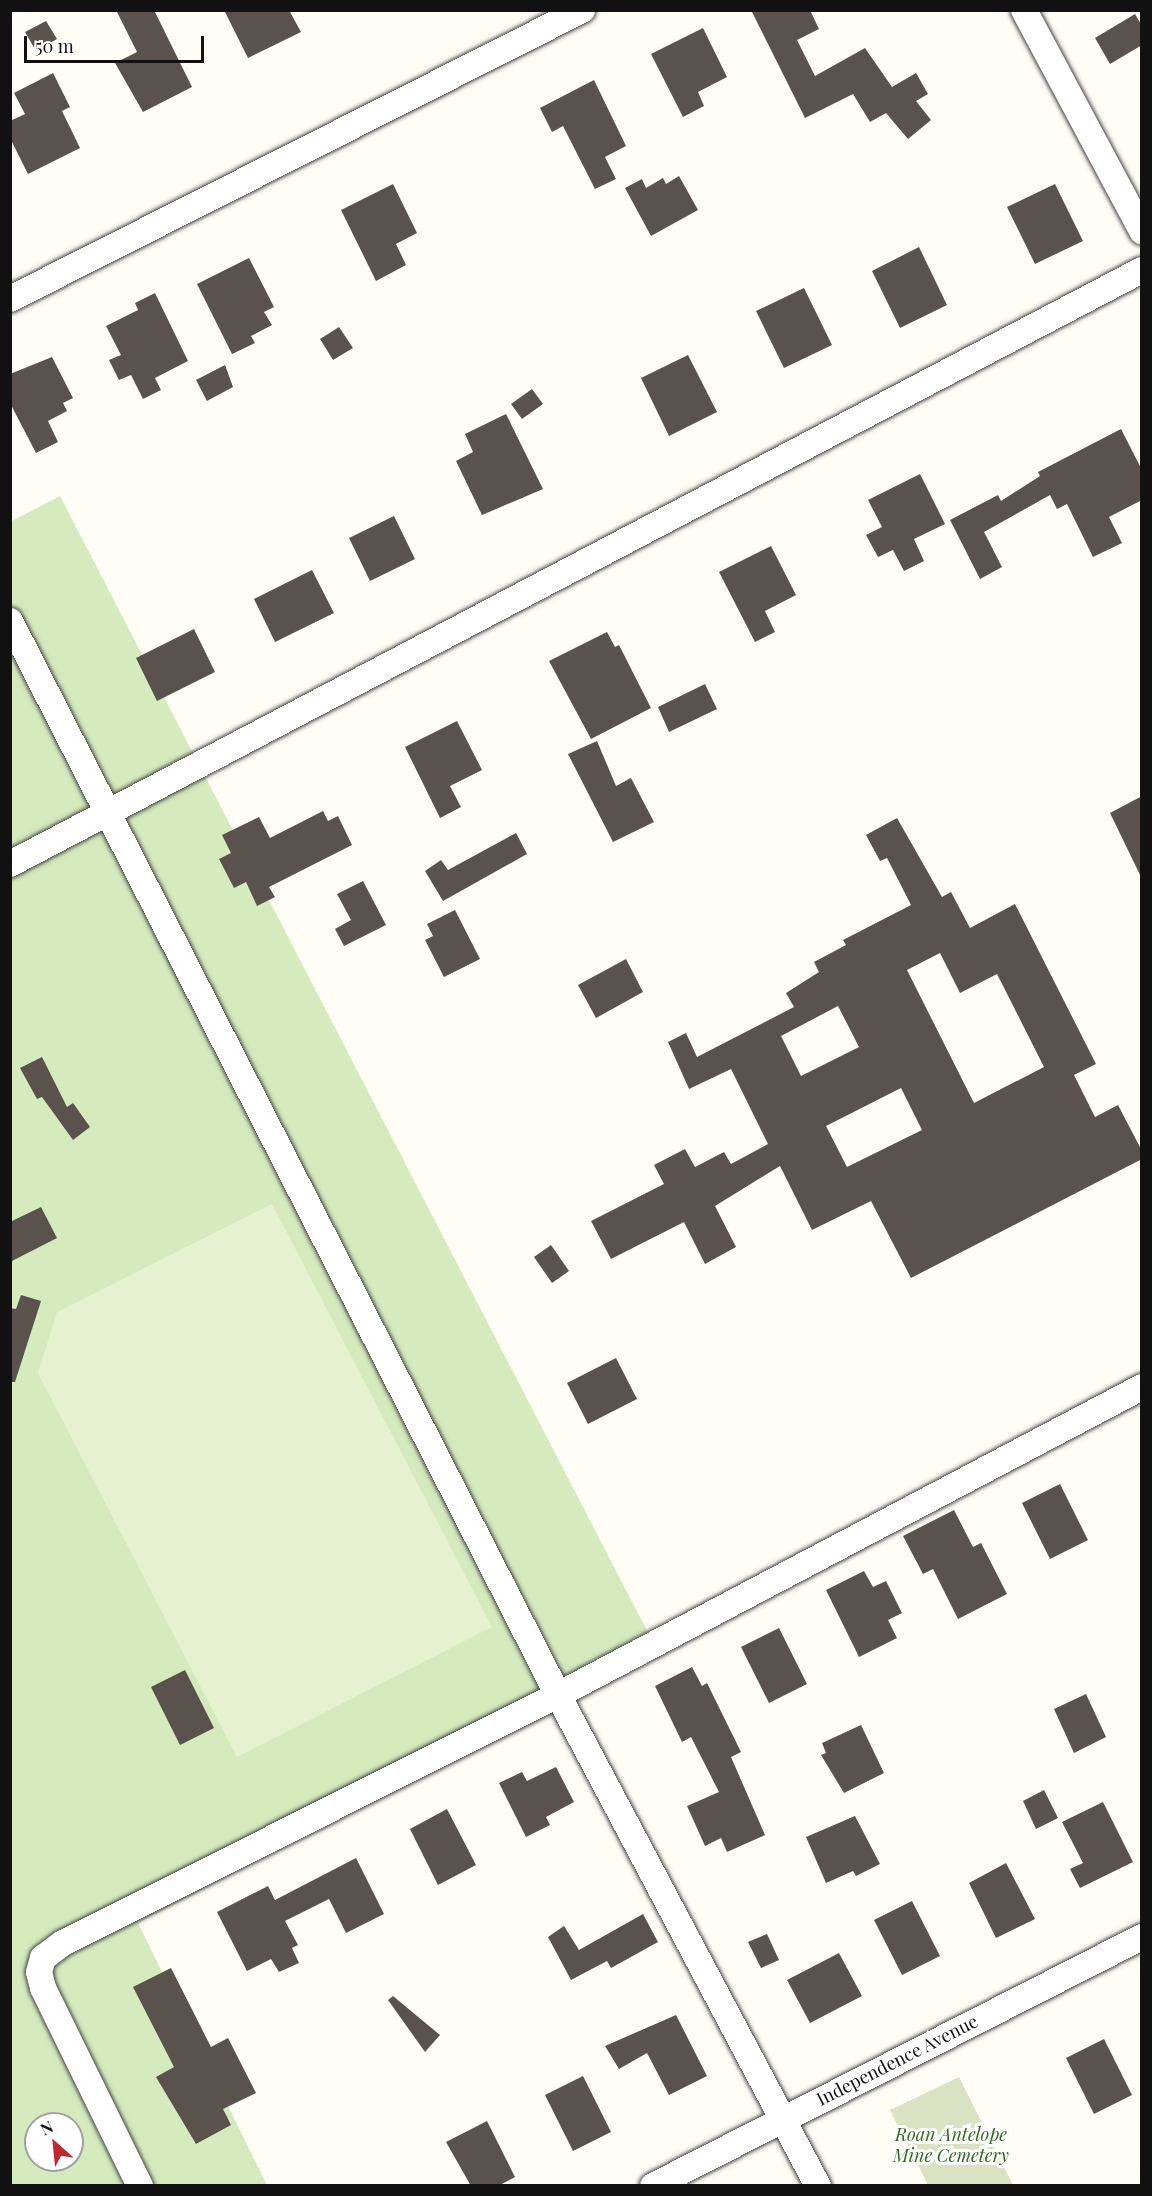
<!DOCTYPE html>
<html>
<head>
<meta charset="utf-8">
<style>
	body { margin:0 }
	#map { position:relative; width:1152px; height:2196px; overflow:hidden; background:#fffdf5; font-family:"Playfair Display",serif }
	div>[style] { position:absolute }
	.green>* { inset:0; background:#d5ebbd }
	.cemetery>* { inset:0; background:#d9e3c4 }
	.pitch>* { inset:0; background:#e6f2cf }
	.building>* { inset:0; background:#5a524d }
	.roads { filter:drop-shadow(0 0 2px #444) drop-shadow(0 0 2px #444) }
	.minor>* { height:26px; margin:-13px; padding:0 13px; transform-origin:13px; border-radius:13px; background:#fff }
	span { translate:-50% -50%; white-space:nowrap; text-align:center; line-height:1.15; -webkit-text-stroke:6px #fff; paint-order:stroke }
	.street-label { font-size:18px; color:#111 }
	.park-label { font-size:18px; color:#2f6b1f; font-style:italic }
	.frame { position:absolute; inset:0; border:12px solid #111; pointer-events:none }
	.north { position:absolute; left:24px; top:2112px; width:60px; height:60px; box-sizing:border-box; background:#fff; border:2px solid #a0a0a0; border-radius:50%; rotate:333deg; font-size:16px; font-weight:700; line-height:24px; text-align:center; color:#111 }
	.north::after { content:''; display:block; margin:auto; width:21px; height:27px; background:#c4262e; clip-path:polygon(50% 0,100% 100%,50% 72%,0 100%) }
	.scale { position:absolute; left:24px; top:36px; width:180px; height:27px; box-sizing:border-box; border:3px solid #111; border-top:0; padding-left:8px; font-size:18px; line-height:21px; white-space:nowrap; color:#111; -webkit-text-stroke:4px #fff; paint-order:stroke }
</style>
</head>
<body>
<div id="map">
	<div class="green">
		<div style="clip-path:polygon(evenodd,60px 496px,658px 1652px,138px 1923px,267px 2185px,11px 2186px,10px 522px,60px 496px,36px 2124px,72px 2124px,72px 2160px,36px 2160px,36px 2124px)"></div>
	</div>
	<div class="cemetery">
		<div style="clip-path:polygon(959px 2077px,1013px 2185px,928px 2185px,890px 2110px)"></div>
	</div>
	<div class="pitch">
		<div style="clip-path:polygon(272px 1204px,492px 1627px,237px 1757px,38px 1373px,57px 1312px)"></div>
	</div>
	<div class="building">
		<div style="clip-path:polygon(116px 10px,154px 10px,192px 87px,143px 112px,115px 63px,137px 52px)"></div>
		<div style="clip-path:polygon(224px 10px,289px 10px,301px 32px,248px 58px)"></div>
		<div style="clip-path:polygon(751px 10px,810px 10px,819px 29px,797px 40px,815px 76px,865px 48px,892px 87px,916px 73px,928px 94px,916px 101px,931px 120px,908px 139px,886px 113px,870px 122px,853px 94px,805px 118px)"></div>
		<div style="clip-path:polygon(1135px 14px,1142px 26px,1142px 45px,1110px 64px,1095px 38px)"></div>
		<div style="clip-path:polygon(46px 21px,57px 39px,36px 51px,25px 32px)"></div>
		<div style="clip-path:polygon(703px 28px,727px 77px,698px 92px,704px 106px,683px 117px,651px 54px)"></div>
		<div style="clip-path:polygon(53px 73px,70px 107px,62px 111px,80px 148px,28px 174px,10px 138px,10px 121px,25px 114px,14px 93px)"></div>
		<div style="clip-path:polygon(594px 80px,626px 146px,605px 157px,616px 179px,595px 189px,563px 126px,552px 132px,540px 108px)"></div>
		<div style="clip-path:polygon(679px 176px,698px 210px,651px 236px,625px 188px,642px 179px,646px 188px,663px 178px,666px 184px)"></div>
		<div style="clip-path:polygon(393px 184px,417px 233px,396px 244px,406px 265px,376px 281px,341px 210px)"></div>
		<div style="clip-path:polygon(1055px 184px,1083px 241px,1035px 264px,1007px 207px)"></div>
		<div style="clip-path:polygon(919px 247px,947px 305px,900px 328px,872px 271px)"></div>
		<div style="clip-path:polygon(249px 258px,274px 307px,264px 312px,272px 325px,251px 336px,255px 343px,232px 354px,197px 284px)"></div>
		<div style="clip-path:polygon(804px 288px,832px 345px,784px 368px,756px 311px)"></div>
		<div style="clip-path:polygon(155px 293px,188px 361px,155px 378px,161px 390px,143px 399px,131px 375px,119px 380px,109px 360px,121px 355px,106px 326px,138px 310px,135px 303px)"></div>
		<div style="clip-path:polygon(339px 327px,353px 348px,333px 360px,320px 339px)"></div>
		<div style="clip-path:polygon(688px 355px,717px 412px,669px 436px,641px 378px)"></div>
		<div style="clip-path:polygon(52px 357px,73px 398px,63px 403px,67px 411px,48px 421px,58px 442px,36px 453px,10px 403px,10px 374px)"></div>
		<div style="clip-path:polygon(225px 365px,233px 387px,207px 401px,196px 380px)"></div>
		<div style="clip-path:polygon(532px 389px,543px 404px,522px 419px,511px 404px)"></div>
		<div style="clip-path:polygon(506px 414px,543px 489px,482px 515px,456px 461px,473px 452px,465px 434px)"></div>
		<div style="clip-path:polygon(1121px 429px,1142px 470px,1142px 500px,1109px 517px,1122px 543px,1093px 557px,1067px 504px,1057px 509px,1050px 495px,984px 532px,1002px 567px,980px 579px,950px 520px,998px 495px,1001px 501px,1040px 476px,1038px 472px)"></div>
		<div style="clip-path:polygon(920px 474px,945px 524px,914px 539px,924px 561px,904px 571px,893px 550px,878px 557px,866px 535px,882px 527px,868px 500px)"></div>
		<div style="clip-path:polygon(394px 516px,415px 559px,370px 581px,349px 538px)"></div>
		<div style="clip-path:polygon(771px 546px,796px 595px,765px 611px,775px 632px,755px 642px,719px 572px)"></div>
		<div style="clip-path:polygon(312px 570px,334px 613px,275px 642px,254px 599px)"></div>
		<div style="clip-path:polygon(194px 629px,215px 672px,157px 701px,136px 658px)"></div>
		<div style="clip-path:polygon(607px 632px,615px 647px,619px 645px,651px 708px,591px 739px,549px 661px)"></div>
		<div style="clip-path:polygon(705px 684px,717px 709px,669px 732px,658px 707px)"></div>
		<div style="clip-path:polygon(457px 721px,482px 770px,450px 786px,461px 807px,440px 818px,405px 747px)"></div>
		<div style="clip-path:polygon(597px 741px,616px 786px,631px 778px,654px 822px,613px 842px,568px 754px)"></div>
		<div style="clip-path:polygon(1142px 796px,1142px 879px,1110px 813px)"></div>
		<div style="clip-path:polygon(323px 811px,328px 821px,338px 816px,352px 845px,269px 887px,275px 897px,257px 906px,246px 882px,234px 888px,219px 859px,231px 853px,222px 835px,259px 817px,270px 838px)"></div>
		<div style="clip-path:polygon(evenodd,897px 818px,942px 897px,951px 892px,970px 928px,1015px 904px,1096px 1064px,1074px 1075px,1095px 1117px,1118px 1105px,1142px 1151px,1142px 1159px,911px 1278px,871px 1201px,812px 1230px,780px 1166px,715px 1206px,736px 1247px,705px 1264px,684px 1222px,611px 1259px,591px 1221px,664px 1184px,654px 1165px,685px 1149px,695px 1167px,724px 1152px,731px 1164px,768px 1144px,731px 1069px,689px 1089px,668px 1042px,686px 1033px,697px 1057px,794px 1007px,786px 993px,819px 972px,814px 962px,846px 945px,843px 940px,911px 905px,887px 858px,880px 861px,866px 835px,897px 818px,940px 953px,960px 993px,997px 974px,1044px 1067px,974px 1103px,907px 970px,940px 953px,897px 818px,838px 1006px,859px 1047px,801px 1076px,781px 1036px,838px 1006px,897px 818px,901px 1088px,922px 1130px,847px 1167px,826px 1126px,901px 1088px)"></div>
		<div style="clip-path:polygon(516px 833px,527px 854px,443px 901px,425px 871px,441px 860px,448px 870px)"></div>
		<div style="clip-path:polygon(363px 881px,386px 925px,344px 946px,335px 929px,351px 920px,337px 894px)"></div>
		<div style="clip-path:polygon(455px 910px,480px 959px,444px 977px,425px 940px,433px 936px,427px 924px)"></div>
		<div style="clip-path:polygon(626px 959px,643px 992px,596px 1018px,578px 985px)"></div>
		<div style="clip-path:polygon(42px 1057px,67px 1107px,73px 1103px,90px 1127px,73px 1140px,42px 1097px,37px 1099px,20px 1068px)"></div>
		<div style="clip-path:polygon(41px 1207px,57px 1238px,10px 1262px,10px 1222px)"></div>
		<div style="clip-path:polygon(551px 1245px,569px 1271px,552px 1283px,534px 1257px)"></div>
		<div style="clip-path:polygon(21px 1295px,41px 1301px,15px 1382px,10px 1382px,10px 1308px,16px 1309px)"></div>
		<div style="clip-path:polygon(616px 1358px,637px 1399px,588px 1424px,567px 1383px)"></div>
		<div style="clip-path:polygon(1060px 1484px,1088px 1540px,1050px 1559px,1022px 1503px)"></div>
		<div style="clip-path:polygon(954px 1510px,973px 1547px,981px 1543px,1007px 1594px,958px 1619px,933px 1569px,923px 1574px,903px 1536px)"></div>
		<div style="clip-path:polygon(864px 1571px,873px 1587px,886px 1581px,902px 1613px,888px 1620px,897px 1638px,859px 1657px,826px 1590px)"></div>
		<div style="clip-path:polygon(779px 1628px,807px 1684px,769px 1703px,741px 1647px)"></div>
		<div style="clip-path:polygon(692px 1667px,702px 1686px,707px 1683px,741px 1752px,731px 1757px,765px 1835px,727px 1852px,721px 1838px,705px 1846px,687px 1806px,719px 1792px,691px 1737px,682px 1742px,655px 1686px)"></div>
		<div style="clip-path:polygon(185px 1670px,214px 1728px,180px 1745px,151px 1687px)"></div>
		<div style="clip-path:polygon(1086px 1694px,1106px 1737px,1074px 1753px,1054px 1709px)"></div>
		<div style="clip-path:polygon(861px 1725px,884px 1773px,844px 1793px,821px 1755px,826px 1753px,822px 1743px)"></div>
		<div style="clip-path:polygon(556px 1767px,574px 1802px,546px 1817px,550px 1825px,526px 1837px,499px 1783px,522px 1772px,527px 1781px)"></div>
		<div style="clip-path:polygon(1044px 1790px,1058px 1818px,1036px 1829px,1023px 1801px)"></div>
		<div style="clip-path:polygon(1103px 1802px,1133px 1862px,1080px 1888px,1070px 1869px,1083px 1863px,1062px 1822px)"></div>
		<div style="clip-path:polygon(447px 1809px,476px 1865px,438px 1885px,410px 1829px)"></div>
		<div style="clip-path:polygon(855px 1816px,880px 1864px,856px 1876px,853px 1871px,826px 1883px,806px 1837px)"></div>
		<div style="clip-path:polygon(356px 1858px,384px 1914px,346px 1933px,329px 1899px,285px 1921px,298px 1945px,292px 1948px,299px 1963px,279px 1972px,271px 1959px,247px 1971px,217px 1912px,268px 1886px,275px 1900px)"></div>
		<div style="clip-path:polygon(1006px 1863px,1035px 1919px,996px 1938px,969px 1883px)"></div>
		<div style="clip-path:polygon(912px 1901px,940px 1956px,902px 1975px,874px 1920px)"></div>
		<div style="clip-path:polygon(643px 1914px,658px 1942px,611px 1968px,607px 1961px,571px 1980px,548px 1937px,564px 1926px,579px 1950px)"></div>
		<div style="clip-path:polygon(767px 1934px,779px 1960px,761px 1968px,748px 1942px)"></div>
		<div style="clip-path:polygon(839px 1953px,862px 1996px,810px 2023px,787px 1980px)"></div>
		<div style="clip-path:polygon(171px 1968px,211px 2047px,228px 2038px,256px 2093px,223px 2109px,231px 2125px,196px 2144px,156px 2077px,174px 2067px,133px 1987px)"></div>
		<div style="clip-path:polygon(393px 1996px,440px 2035px,425px 2052px,388px 2000px)"></div>
		<div style="clip-path:polygon(676px 2015px,707px 2076px,669px 2095px,647px 2053px,619px 2069px,605px 2046px)"></div>
		<div style="clip-path:polygon(1104px 2039px,1132px 2095px,1094px 2114px,1066px 2058px)"></div>
		<div style="clip-path:polygon(583px 2076px,611px 2132px,573px 2151px,545px 2095px)"></div>
		<div style="clip-path:polygon(487px 2121px,515px 2177px,498px 2186px,471px 2186px,446px 2142px)"></div>
	</div>
	<div class="roads">
		<div class="minor">
			<div style="left:1024px;top:10px;width:251px;rotate:61.9deg"></div>
			<div style="left:10px;top:299px;width:641px;rotate:-26.8deg"></div>
			<div style="left:10px;top:621px;width:1206px;rotate:62.97deg"></div>
			<div style="left:558px;top:1695px;width:556px;rotate:62.1deg"></div>
			<div style="left:10px;top:864px;width:1278px;rotate:-27.69deg"></div>
			<div style="left:140px;top:2186px;width:220px;rotate:-116.1deg"></div>
			<div style="left:43px;top:1988px;width:16px;rotate:-104deg"></div>
			<div style="left:39px;top:1972px;width:15px;rotate:-74deg"></div>
			<div style="left:43px;top:1958px;width:25px;rotate:-37deg"></div>
			<div style="left:63px;top:1943px;width:554px;rotate:-26.61deg"></div>
			<div style="left:558px;top:1695px;width:660px;rotate:-27.81deg"></div>
			<div style="left:653px;top:2186px;width:549px;rotate:-26.99deg"></div>
		</div>
	</div>
	<div class="street-label">
		<span style="left:897px;top:2060px;rotate:-27deg">Independence Avenue</span>
	</div>
	<div class="park-label">
		<span style="left:951px;top:2145px">Roan Antelope<br>Mine Cemetery</span>
	</div>
	<div class="frame"></div>
	<div class="north">N</div>
	<div class="scale">50 m</div>
</div>
</body>
</html>
